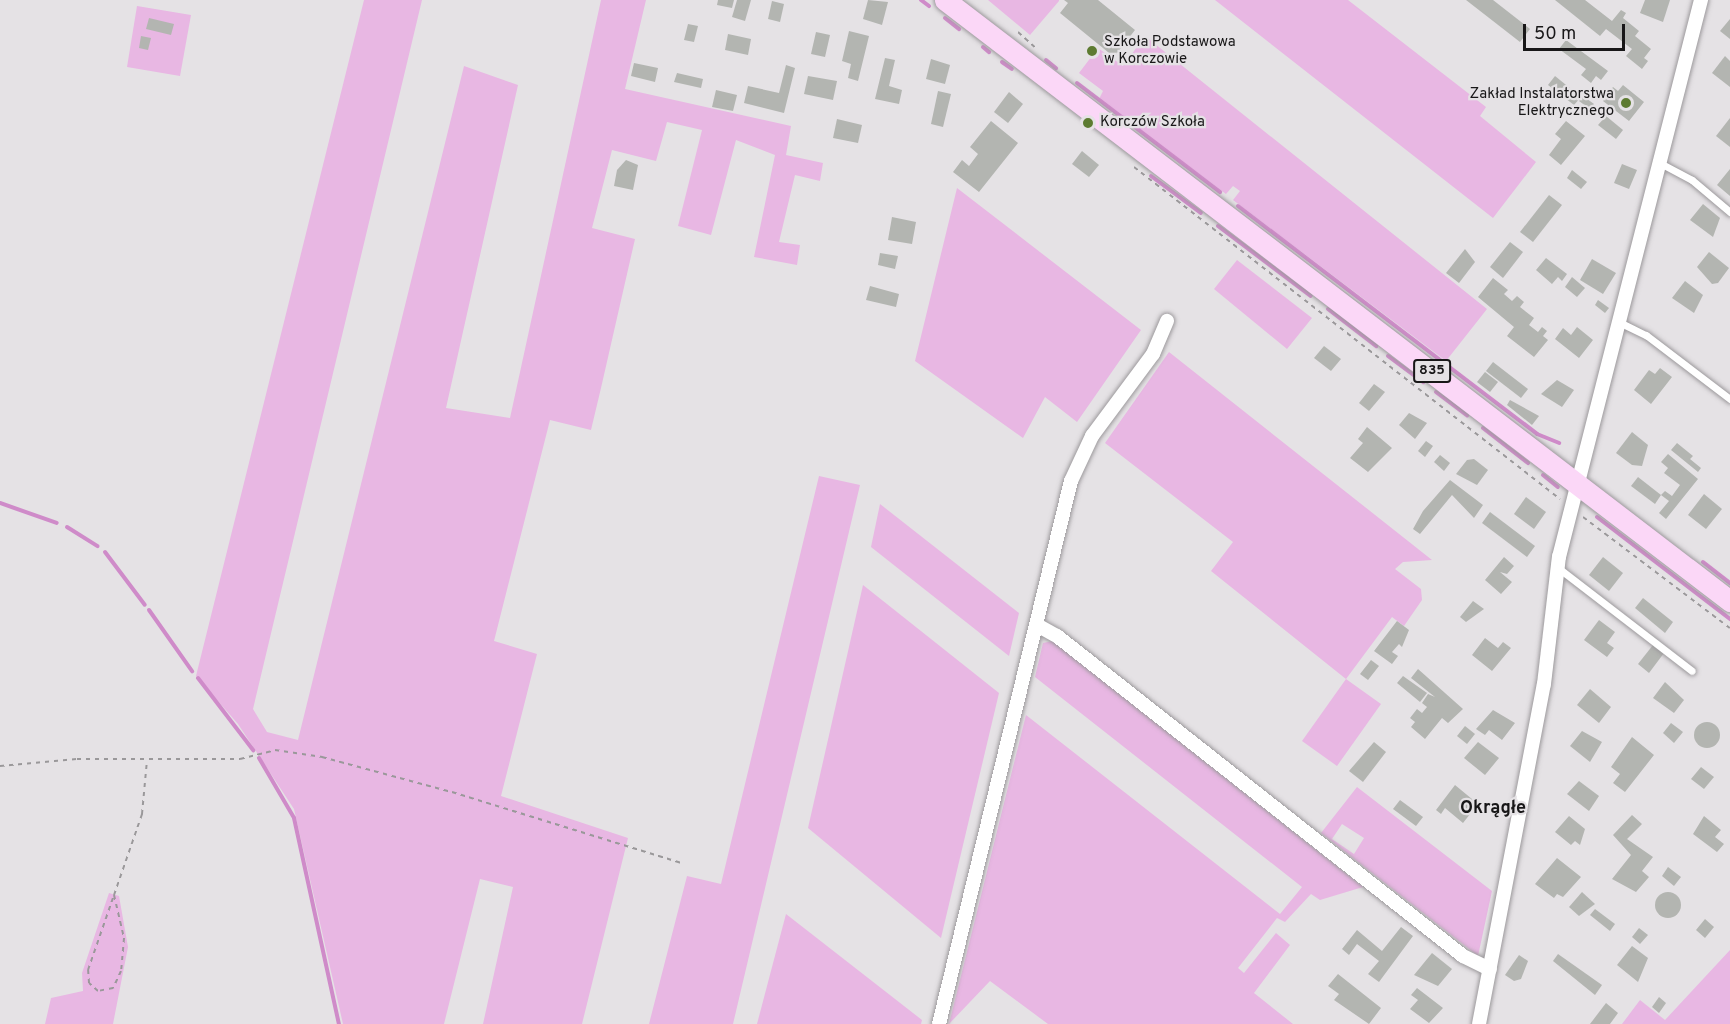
<!DOCTYPE html>
<html>
<head>
<meta charset="utf-8">
<style>
	body { margin:0 }
	#map { position:relative; width:1730px; height:1024px; overflow:hidden; background:#e5e2e5; font-family:Overpass,sans-serif }
	div>[style] { position:absolute }
	.green>* { inset:0; background:#e8b7e3 }
	.stream>* { height:4px; margin:-2px; padding:0 2px; transform-origin:2px; border-radius:2px; background:#cf8bc9 }
	.building>* { inset:0; background:#b3b5b1 }
	.round { border-radius:50% }
	.path>* { height:2px; margin-top:-1px; transform-origin:0; background:repeating-linear-gradient(90deg,#9a989a 0 4.5px,transparent 0 9px) }
	.roads { filter:drop-shadow(0 0 2px #9c999c) drop-shadow(0 0 2px #9c999c) }
	.lane>* { height:7px; margin:-3.5px; padding:0 3.5px; transform-origin:3.5px; border-radius:3.5px; background:#fff }
	.street>* { height:14px; margin:-7px; padding:0 7px; transform-origin:7px; border-radius:7px; background:#fff }
	.primary>* { height:21px; margin:-10.5px; padding:0 10.5px; transform-origin:10.5px; border-radius:10.5px; background:#fbd7f7 }
	.dots>* { width:16px; height:16px; translate:-50% -50%; box-sizing:border-box; border:3px solid #e5e2e5; border-radius:50% }
	span { translate:-50% -50%; white-space:nowrap; text-align:center; line-height:1.15; -webkit-text-stroke:4.5px #e5e2e5; paint-order:stroke }
	.shield-label span { padding:2px 4px; background:#e5e2e5; border:2px solid; border-radius:4px; -webkit-text-stroke-width:0 }
	.shield-label { font-size:14px; color:#181718; font-weight:700 }
	.poi-label { font-size:15px; color:#181718 }
	.left { translate:0 -50%; text-align:left }
	.right { translate:-100% -50%; text-align:right }
	.quarter-label { font-size:18px; color:#181718; font-weight:700 }
	.scale { position:absolute; left:1523px; top:24px; width:102px; height:27px; box-sizing:border-box; border:3px solid #181718; border-top:0; padding-left:8px; font-size:18px; line-height:21px; white-space:nowrap; color:#181718; -webkit-text-stroke:4px #e5e2e5; paint-order:stroke }
</style>
</head>
<body>
<div id="map">
	<div class="green">
		<div style="clip-path:polygon(364px 0,422px 0,253px 709px,267px 732px,298px 740px,464px 66px,518px 85px,446px 408px,510px 418px,601px 0,646px 0,625px 89px,791px 126px,786px 155px,823px 163px,820px 181px,795px 175px,779px 242px,800px 245px,797px 265px,754px 257px,775px 155px,736px 140px,711px 235px,678px 226px,702px 130px,667px 122px,656px 161px,612px 150px,592px 228px,635px 239px,601px 388px,591px 430px,550px 420px,494px 641px,537px 654px,501px 796px,628px 838px,582px 1024px,483px 1024px,513px 887px,480px 879px,444px 1024px,343px 1024px,294px 809px,238px 724px,196px 676px)"></div>
		<div style="clip-path:polygon(988px 0,1059px 0,1059px 1px,1030px 35px)"></div>
		<div style="clip-path:polygon(1215px 0,1348px 0,1486px 107px,1480px 116px,1536px 162px,1493px 218px)"></div>
		<div style="clip-path:polygon(137px 6px,191px 15px,180px 76px,127px 67px)"></div>
		<div style="clip-path:polygon(1145px 36px,1487px 309px,1446px 361px,1233px 200px,1240px 191px,1233px 186px,1226px 194px,1099px 99px,1103px 91px,1079px 73px,1098px 48px,1123px 66px)"></div>
		<div style="clip-path:polygon(957px 188px,1141px 330px,1077px 422px,1045px 397px,1023px 438px,915px 361px)"></div>
		<div style="clip-path:polygon(1237px 260px,1312px 318px,1287px 349px,1214px 289px)"></div>
		<div style="clip-path:polygon(1169px 352px,1432px 560px,1403px 562px,1395px 569px,1421px 589px,1422px 600px,1404px 626px,1392px 617px,1346px 679px,1381px 704px,1337px 766px,1302px 741px,1346px 679px,1211px 571px,1233px 542px,1105px 443px)"></div>
		<div style="clip-path:polygon(819px 476px,860px 485px,733px 1024px,649px 1024px,687px 876px,721px 884px)"></div>
		<div style="clip-path:polygon(880px 504px,1019px 613px,1009px 656px,871px 547px)"></div>
		<div style="clip-path:polygon(863px 585px,999px 693px,941px 938px,808px 828px)"></div>
		<div style="clip-path:polygon(1052px 641px,1363px 887px,1320px 900px,1311px 894px,1285px 922px,1277px 918px,1238px 968px,1244px 973px,1276px 933px,1290px 945px,1254px 993px,1293px 1024px,1048px 1024px,990px 981px,949px 1024px,1026px 715px,1280px 914px,1302px 887px,1035px 677px,1043px 643px)"></div>
		<div style="clip-path:polygon(evenodd,1357px 787px,1492px 891px,1478px 956px,1321px 833px,1357px 787px,1342px 824px,1364px 838px,1354px 854px,1332px 839px,1342px 824px)"></div>
		<div style="clip-path:polygon(109px 893px,119px 896px,128px 947px,113px 1024px,45px 1024px,51px 998px,83px 991px,82px 973px)"></div>
		<div style="clip-path:polygon(786px 914px,922px 1020px,921px 1024px,757px 1024px)"></div>
		<div style="clip-path:polygon(1730px 950px,1730px 1024px,1622px 1024px,1640px 1000px,1665px 1020px)"></div>
	</div>
	<div class="stream">
		<div style="left:921px;top:0;width:10px;rotate:37deg"></div>
		<div style="left:945px;top:18px;width:18px;rotate:38deg"></div>
		<div style="left:983px;top:47px;width:8px;rotate:40deg"></div>
		<div style="left:1046px;top:60px;width:13px;rotate:39deg"></div>
		<div style="left:1002px;top:62px;width:12px;rotate:35deg"></div>
		<div style="left:1077px;top:83px;width:180px;rotate:37.3deg"></div>
		<div style="left:1151px;top:176px;width:62px;rotate:36.5deg"></div>
		<div style="left:1238px;top:206px;width:376px;rotate:37.3deg"></div>
		<div style="left:1537px;top:434px;width:24px;rotate:22deg"></div>
		<div style="left:1218px;top:226px;width:116px;rotate:37deg"></div>
		<div style="left:1328px;top:309px;width:61px;rotate:37.6deg"></div>
		<div style="left:1388px;top:356px;width:44px;rotate:36.6deg"></div>
		<div style="left:1436px;top:392px;width:39px;rotate:37deg"></div>
		<div style="left:1483px;top:428px;width:57px;rotate:37.9deg"></div>
		<div style="left:1543px;top:475px;width:19px;rotate:39deg"></div>
		<div style="left:0;top:503px;width:60px;rotate:19.3deg"></div>
		<div style="left:1597px;top:517px;width:168px;rotate:37.5deg"></div>
		<div style="left:67px;top:527px;width:36px;rotate:32deg"></div>
		<div style="left:105px;top:552px;width:66px;rotate:53deg"></div>
		<div style="left:1703px;top:562px;width:34px;rotate:38deg"></div>
		<div style="left:149px;top:610px;width:75px;rotate:54.8deg"></div>
		<div style="left:198px;top:678px;width:91px;rotate:52.6deg"></div>
		<div style="left:259px;top:758px;width:69px;rotate:59.7deg"></div>
		<div style="left:294px;top:818px;width:211px;rotate:77.7deg"></div>
	</div>
	<div class="building">
		<div style="clip-path:polygon(718px 0,734px 0,732px 8px,717px 5px)"></div>
		<div style="clip-path:polygon(737px 0,751px 0,745px 21px,732px 17px)"></div>
		<div style="clip-path:polygon(868px 0,888px 2px,882px 25px,863px 19px)"></div>
		<div style="clip-path:polygon(1064px 0,1098px 0,1135px 30px,1114px 57px,1060px 13px,1068px 3px)"></div>
		<div style="clip-path:polygon(1466px 0,1493px 0,1530px 29px,1520px 42px)"></div>
		<div style="clip-path:polygon(1555px 0,1585px 0,1612px 21px,1621px 10px,1626px 13px,1623px 18px,1639px 31px,1635px 36px,1651px 49px,1644px 58px,1648px 61px,1642px 69px,1626px 56px,1632px 49px,1606px 29px,1600px 36px)"></div>
		<div style="clip-path:polygon(1645px 0,1670px 0,1663px 22px,1640px 13px)"></div>
		<div style="clip-path:polygon(772px 1px,784px 4px,780px 22px,768px 19px)"></div>
		<div style="clip-path:polygon(149px 18px,174px 24px,171px 35px,146px 29px)"></div>
		<div style="clip-path:polygon(1730px 19px,1730px 39px,1720px 31px)"></div>
		<div style="clip-path:polygon(688px 24px,698px 26px,694px 42px,684px 40px)"></div>
		<div style="clip-path:polygon(849px 31px,869px 36px,858px 81px,848px 78px,851px 64px,842px 61px)"></div>
		<div style="clip-path:polygon(816px 32px,830px 35px,825px 57px,811px 54px)"></div>
		<div style="clip-path:polygon(728px 34px,751px 39px,748px 55px,725px 50px)"></div>
		<div style="clip-path:polygon(141px 36px,151px 38px,148px 50px,139px 48px)"></div>
		<div style="clip-path:polygon(1566px 40px,1608px 71px,1601px 80px,1596px 76px,1591px 83px,1581px 75px,1586px 69px,1559px 49px)"></div>
		<div style="clip-path:polygon(1725px 56px,1730px 61px,1730px 87px,1712px 73px)"></div>
		<div style="clip-path:polygon(885px 58px,895px 60px,889px 86px,902px 90px,899px 104px,875px 99px)"></div>
		<div style="clip-path:polygon(931px 59px,950px 65px,945px 84px,926px 79px)"></div>
		<div style="clip-path:polygon(634px 63px,658px 68px,655px 82px,631px 76px)"></div>
		<div style="clip-path:polygon(786px 65px,795px 68px,784px 113px,744px 103px,748px 86px,779px 93px)"></div>
		<div style="clip-path:polygon(677px 73px,703px 79px,701px 88px,674px 82px)"></div>
		<div style="clip-path:polygon(808px 76px,837px 81px,833px 100px,804px 94px)"></div>
		<div style="clip-path:polygon(1555px 76px,1581px 97px,1574px 105px,1548px 85px)"></div>
		<div style="clip-path:polygon(1623px 85px,1644px 102px,1629px 121px,1603px 101px,1613px 87px,1618px 91px)"></div>
		<div style="clip-path:polygon(716px 90px,737px 95px,733px 111px,712px 107px)"></div>
		<div style="clip-path:polygon(938px 91px,951px 94px,943px 127px,931px 124px)"></div>
		<div style="clip-path:polygon(1009px 92px,1023px 104px,1008px 123px,994px 112px)"></div>
		<div style="clip-path:polygon(1583px 96px,1594px 104px,1590px 109px,1579px 101px)"></div>
		<div style="clip-path:polygon(1606px 116px,1623px 130px,1616px 139px,1598px 125px)"></div>
		<div style="clip-path:polygon(1730px 118px,1730px 147px,1716px 136px)"></div>
		<div style="clip-path:polygon(837px 119px,862px 125px,858px 143px,833px 138px)"></div>
		<div style="clip-path:polygon(991px 121px,1018px 143px,979px 192px,953px 172px,962px 160px,969px 166px,978px 154px,970px 147px)"></div>
		<div style="clip-path:polygon(1566px 121px,1585px 136px,1561px 165px,1549px 155px,1561px 139px,1555px 134px)"></div>
		<div style="clip-path:polygon(1082px 151px,1099px 165px,1089px 177px,1072px 164px)"></div>
		<div style="clip-path:polygon(626px 160px,638px 165px,633px 190px,614px 186px,617px 170px)"></div>
		<div style="clip-path:polygon(1622px 164px,1637px 170px,1629px 189px,1614px 183px)"></div>
		<div style="clip-path:polygon(1730px 169px,1730px 196px,1717px 185px)"></div>
		<div style="clip-path:polygon(1572px 170px,1587px 182px,1581px 189px,1567px 178px)"></div>
		<div style="clip-path:polygon(1549px 195px,1562px 205px,1533px 242px,1520px 232px)"></div>
		<div style="clip-path:polygon(1703px 204px,1720px 218px,1713px 237px,1690px 220px)"></div>
		<div style="clip-path:polygon(892px 217px,916px 222px,912px 244px,888px 240px)"></div>
		<div style="clip-path:polygon(1510px 242px,1523px 252px,1503px 278px,1490px 267px)"></div>
		<div style="clip-path:polygon(1465px 249px,1475px 262px,1459px 283px,1446px 273px)"></div>
		<div style="clip-path:polygon(1709px 252px,1729px 268px,1718px 283px,1712px 284px,1697px 267px)"></div>
		<div style="clip-path:polygon(880px 253px,898px 256px,895px 269px,878px 265px)"></div>
		<div style="clip-path:polygon(1546px 258px,1567px 274px,1562px 281px,1558px 277px,1552px 284px,1536px 270px)"></div>
		<div style="clip-path:polygon(1592px 259px,1616px 273px,1603px 294px,1580px 280px)"></div>
		<div style="clip-path:polygon(1572px 277px,1585px 288px,1577px 297px,1565px 287px)"></div>
		<div style="clip-path:polygon(1493px 278px,1508px 290px,1504px 294px,1512px 301px,1517px 296px,1524px 302px,1520px 307px,1534px 318px,1529px 325px,1538px 332px,1542px 327px,1547px 331px,1543px 336px,1548px 340px,1534px 357px,1507px 336px,1514px 327px,1478px 297px)"></div>
		<div style="clip-path:polygon(1685px 281px,1703px 295px,1694px 313px,1672px 298px)"></div>
		<div style="clip-path:polygon(870px 286px,899px 294px,896px 307px,866px 300px)"></div>
		<div style="clip-path:polygon(1598px 300px,1609px 308px,1605px 313px,1595px 305px)"></div>
		<div style="clip-path:polygon(1577px 327px,1593px 340px,1579px 358px,1555px 339px,1563px 328px,1571px 335px)"></div>
		<div style="clip-path:polygon(1324px 346px,1341px 359px,1331px 371px,1314px 358px)"></div>
		<div style="clip-path:polygon(1493px 362px,1528px 389px,1521px 398px,1486px 371px)"></div>
		<div style="clip-path:polygon(1660px 368px,1672px 377px,1651px 404px,1634px 390px,1649px 370px,1655px 374px)"></div>
		<div style="clip-path:polygon(1485px 372px,1498px 382px,1490px 392px,1477px 382px)"></div>
		<div style="clip-path:polygon(1557px 380px,1574px 390px,1562px 407px,1541px 394px)"></div>
		<div style="clip-path:polygon(1374px 384px,1385px 392px,1369px 411px,1359px 403px)"></div>
		<div style="clip-path:polygon(1510px 400px,1539px 416px,1532px 425px,1507px 405px)"></div>
		<div style="clip-path:polygon(1409px 413px,1427px 423px,1415px 439px,1399px 425px)"></div>
		<div style="clip-path:polygon(1367px 427px,1392px 448px,1368px 472px,1350px 458px,1363px 443px,1358px 439px)"></div>
		<div style="clip-path:polygon(1632px 432px,1648px 445px,1642px 466px,1632px 465px,1616px 453px)"></div>
		<div style="clip-path:polygon(1426px 441px,1433px 446px,1425px 457px,1418px 451px)"></div>
		<div style="clip-path:polygon(1677px 443px,1693px 456px,1690px 459px,1701px 468px,1698px 472px,1671px 450px)"></div>
		<div style="clip-path:polygon(1668px 454px,1698px 479px,1666px 519px,1659px 513px,1669px 501px,1661px 495px,1665px 491px,1672px 496px,1680px 485px,1664px 473px,1668px 468px,1661px 462px)"></div>
		<div style="clip-path:polygon(1440px 455px,1450px 463px,1444px 471px,1434px 462px)"></div>
		<div style="clip-path:polygon(1474px 459px,1488px 470px,1477px 485px,1456px 474px,1467px 460px)"></div>
		<div style="clip-path:polygon(1638px 477px,1661px 495px,1655px 504px,1631px 486px)"></div>
		<div style="clip-path:polygon(1450px 480px,1483px 505px,1474px 518px,1452px 495px,1420px 534px,1413px 529px,1423px 511px)"></div>
		<div style="clip-path:polygon(1704px 494px,1722px 509px,1706px 529px,1688px 515px)"></div>
		<div style="clip-path:polygon(1526px 497px,1546px 512px,1534px 529px,1514px 514px)"></div>
		<div style="clip-path:polygon(1490px 512px,1535px 546px,1527px 557px,1482px 523px)"></div>
		<div style="clip-path:polygon(1504px 557px,1514px 566px,1507px 574px,1500px 572px,1512px 582px,1501px 594px,1485px 580px)"></div>
		<div style="clip-path:polygon(1603px 557px,1623px 573px,1609px 591px,1589px 575px)"></div>
		<div style="clip-path:polygon(1643px 598px,1673px 622px,1665px 633px,1635px 608px)"></div>
		<div style="clip-path:polygon(1473px 601px,1484px 609px,1466px 622px,1460px 617px)"></div>
		<div style="clip-path:polygon(1599px 620px,1615px 632px,1607px 643px,1614px 648px,1607px 657px,1584px 640px)"></div>
		<div style="clip-path:polygon(1397px 621px,1409px 630px,1402px 647px,1399px 644px,1392px 652px,1398px 656px,1392px 664px,1374px 651px)"></div>
		<div style="clip-path:polygon(1485px 638px,1498px 648px,1503px 642px,1511px 648px,1492px 671px,1472px 655px)"></div>
		<div style="clip-path:polygon(1653px 645px,1664px 653px,1649px 673px,1638px 664px)"></div>
		<div style="clip-path:polygon(1371px 660px,1379px 666px,1368px 680px,1360px 674px)"></div>
		<div style="clip-path:polygon(1418px 669px,1463px 709px,1448px 723px,1442px 718px,1425px 739px,1411px 727px,1415px 722px,1410px 718px,1417px 709px,1422px 713px,1427px 707px,1422px 703px,1428px 694px,1435px 697px,1411px 678px)"></div>
		<div style="clip-path:polygon(1403px 676px,1427px 693px,1420px 702px,1397px 683px)"></div>
		<div style="clip-path:polygon(1665px 682px,1684px 700px,1674px 713px,1653px 698px)"></div>
		<div style="clip-path:polygon(1590px 689px,1611px 707px,1599px 723px,1577px 705px)"></div>
		<div style="clip-path:polygon(1493px 710px,1515px 723px,1502px 740px,1489px 730px,1485px 735px,1476px 729px)"></div>
		<div class="round" style="left:1694px;top:722px;width:26px;height:26px"></div>
		<div style="clip-path:polygon(1671px 723px,1683px 732px,1674px 743px,1663px 733px)"></div>
		<div style="clip-path:polygon(1465px 726px,1475px 734px,1467px 744px,1457px 736px)"></div>
		<div style="clip-path:polygon(1582px 731px,1602px 742px,1590px 762px,1570px 746px)"></div>
		<div style="clip-path:polygon(1632px 737px,1654px 755px,1625px 792px,1613px 783px,1620px 774px,1611px 767px)"></div>
		<div style="clip-path:polygon(1374px 742px,1386px 752px,1363px 782px,1349px 771px)"></div>
		<div style="clip-path:polygon(1478px 742px,1499px 758px,1485px 775px,1464px 758px)"></div>
		<div style="clip-path:polygon(1701px 767px,1714px 777px,1704px 789px,1691px 779px)"></div>
		<div style="clip-path:polygon(1579px 781px,1599px 796px,1589px 811px,1567px 794px)"></div>
		<div style="clip-path:polygon(1455px 785px,1478px 804px,1463px 823px,1445px 808px,1441px 814px,1436px 810px)"></div>
		<div style="clip-path:polygon(1400px 800px,1423px 817px,1416px 826px,1393px 809px)"></div>
		<div style="clip-path:polygon(1632px 815px,1642px 824px,1627px 839px,1653px 857px,1642px 871px,1649px 877px,1636px 892px,1612px 879px,1631px 855px,1613px 835px)"></div>
		<div style="clip-path:polygon(1569px 816px,1585px 829px,1580px 845px,1575px 841px,1571px 845px,1555px 832px)"></div>
		<div style="clip-path:polygon(1704px 816px,1721px 830px,1715px 837px,1724px 844px,1717px 852px,1693px 834px)"></div>
		<div style="clip-path:polygon(1557px 858px,1581px 877px,1563px 897px,1557px 894px,1554px 898px,1535px 884px)"></div>
		<div style="clip-path:polygon(1668px 867px,1681px 877px,1674px 886px,1662px 876px)"></div>
		<div style="clip-path:polygon(1582px 892px,1595px 904px,1579px 916px,1569px 907px)"></div>
		<div class="round" style="left:1655px;top:892px;width:26px;height:26px"></div>
		<div style="clip-path:polygon(1595px 909px,1615px 924px,1610px 931px,1590px 915px)"></div>
		<div style="clip-path:polygon(1705px 919px,1714px 927px,1705px 938px,1696px 930px)"></div>
		<div style="clip-path:polygon(1401px 927px,1413px 936px,1379px 982px,1368px 974px,1379px 961px,1357px 944px,1349px 955px,1342px 949px,1357px 930px,1382px 951px)"></div>
		<div style="clip-path:polygon(1639px 928px,1648px 935px,1640px 944px,1632px 937px)"></div>
		<div style="clip-path:polygon(1632px 946px,1648px 958px,1638px 982px,1617px 965px)"></div>
		<div style="clip-path:polygon(1432px 953px,1452px 969px,1438px 986px,1414px 975px)"></div>
		<div style="clip-path:polygon(1558px 954px,1602px 985px,1595px 995px,1553px 961px)"></div>
		<div style="clip-path:polygon(1519px 955px,1528px 961px,1521px 979px,1514px 981px,1505px 975px)"></div>
		<div style="clip-path:polygon(1338px 974px,1381px 1008px,1369px 1024px,1334px 1000px,1339px 994px,1328px 986px)"></div>
		<div style="clip-path:polygon(1417px 988px,1443px 1008px,1429px 1023px,1410px 1009px,1418px 1000px,1411px 995px)"></div>
		<div style="clip-path:polygon(1659px 997px,1666px 1003px,1659px 1013px,1652px 1007px)"></div>
		<div style="clip-path:polygon(1606px 1003px,1618px 1013px,1610px 1024px,1590px 1024px)"></div>
	</div>
	<div class="path">
		<div style="left:1018px;top:32px;width:25px;rotate:42deg"></div>
		<div style="left:1134px;top:167px;width:540px;rotate:37.93deg"></div>
		<div style="left:1583px;top:517px;width:184px;rotate:37.1deg"></div>
		<div style="left:0;top:766px;width:77px;rotate:-5.2deg"></div>
		<div style="left:77px;top:759px;width:163px"></div>
		<div style="left:240px;top:759px;width:36px;rotate:-14deg"></div>
		<div style="left:275px;top:750px;width:48px;rotate:8.5deg"></div>
		<div style="left:322px;top:757px;width:135px;rotate:15.1deg"></div>
		<div style="left:452px;top:792px;width:241px;rotate:17.2deg"></div>
		<div style="left:114px;top:895px;width:44px;rotate:76.9deg"></div>
		<div style="left:124px;top:938px;width:33px;rotate:95deg"></div>
		<div style="left:121px;top:971px;width:19px;rotate:115deg"></div>
		<div style="left:113px;top:988px;width:15px;rotate:169deg"></div>
		<div style="left:98px;top:991px;width:12px;rotate:-138deg"></div>
		<div style="left:89px;top:983px;width:13px;rotate:-94deg"></div>
		<div style="left:88px;top:970px;width:79px;rotate:-70.9deg"></div>
		<div style="left:114px;top:895px;width:86px;rotate:-70.9deg"></div>
		<div style="left:142px;top:814px;width:54px;rotate:-84.7deg"></div>
	</div>
	<div class="roads">
		<div class="lane">
			<div style="left:1660px;top:163px;width:36px;rotate:28deg"></div>
			<div style="left:1692px;top:180px;width:50px;rotate:40.1deg"></div>
			<div style="left:1621px;top:323px;width:28px;rotate:26deg"></div>
			<div style="left:1646px;top:335px;width:106px;rotate:37.3deg"></div>
			<div style="left:1557px;top:567px;width:170px;rotate:37.6deg"></div>
		</div>
		<div class="street">
			<div style="left:1037px;top:625px;width:23px;rotate:29deg"></div>
			<div style="left:1057px;top:636px;width:517px;rotate:38.24deg"></div>
			<div style="left:1463px;top:956px;width:30px;rotate:26deg"></div>
			<div style="left:939px;top:1024px;width:559px;rotate:-76.34deg"></div>
			<div style="left:1071px;top:481px;width:50px;rotate:-65deg"></div>
			<div style="left:1092px;top:436px;width:102px;rotate:-53.4deg"></div>
			<div style="left:1153px;top:354px;width:36px;rotate:-67deg"></div>
			<div style="left:1479px;top:1024px;width:346px;rotate:-79.2deg"></div>
			<div style="left:1544px;top:684px;width:128px;rotate:-83.3deg"></div>
			<div style="left:1559px;top:557px;width:575px;rotate:-75.7deg"></div>
		</div>
		<div class="primary">
			<div style="left:945px;top:0;width:989px;rotate:37.44deg"></div>
		</div>
	</div>
	<div class="dots">
		<div style="left:1092px;top:51px;background:#5d7b31"></div>
		<div style="left:1626px;top:103px;background:#5d7b31"></div>
		<div style="left:1088px;top:123px;background:#5d7b31"></div>
	</div>
	<div class="shield-label">
		<span style="left:1432px;top:371px">835</span>
	</div>
	<div class="poi-label">
		<span class="left" style="left:1104px;top:51px">Szkoła Podstawowa<br>w Korczowie</span>
		<span class="right" style="left:1614px;top:103px">Zakład Instalatorstwa<br>Elektrycznego</span>
		<span class="left" style="left:1100px;top:123px">Korczów Szkoła</span>
	</div>
	<div class="quarter-label">
		<span style="left:1493px;top:809px">Okrągłe</span>
	</div>
	<div class="scale">50 m</div>
</div>
</body>
</html>
